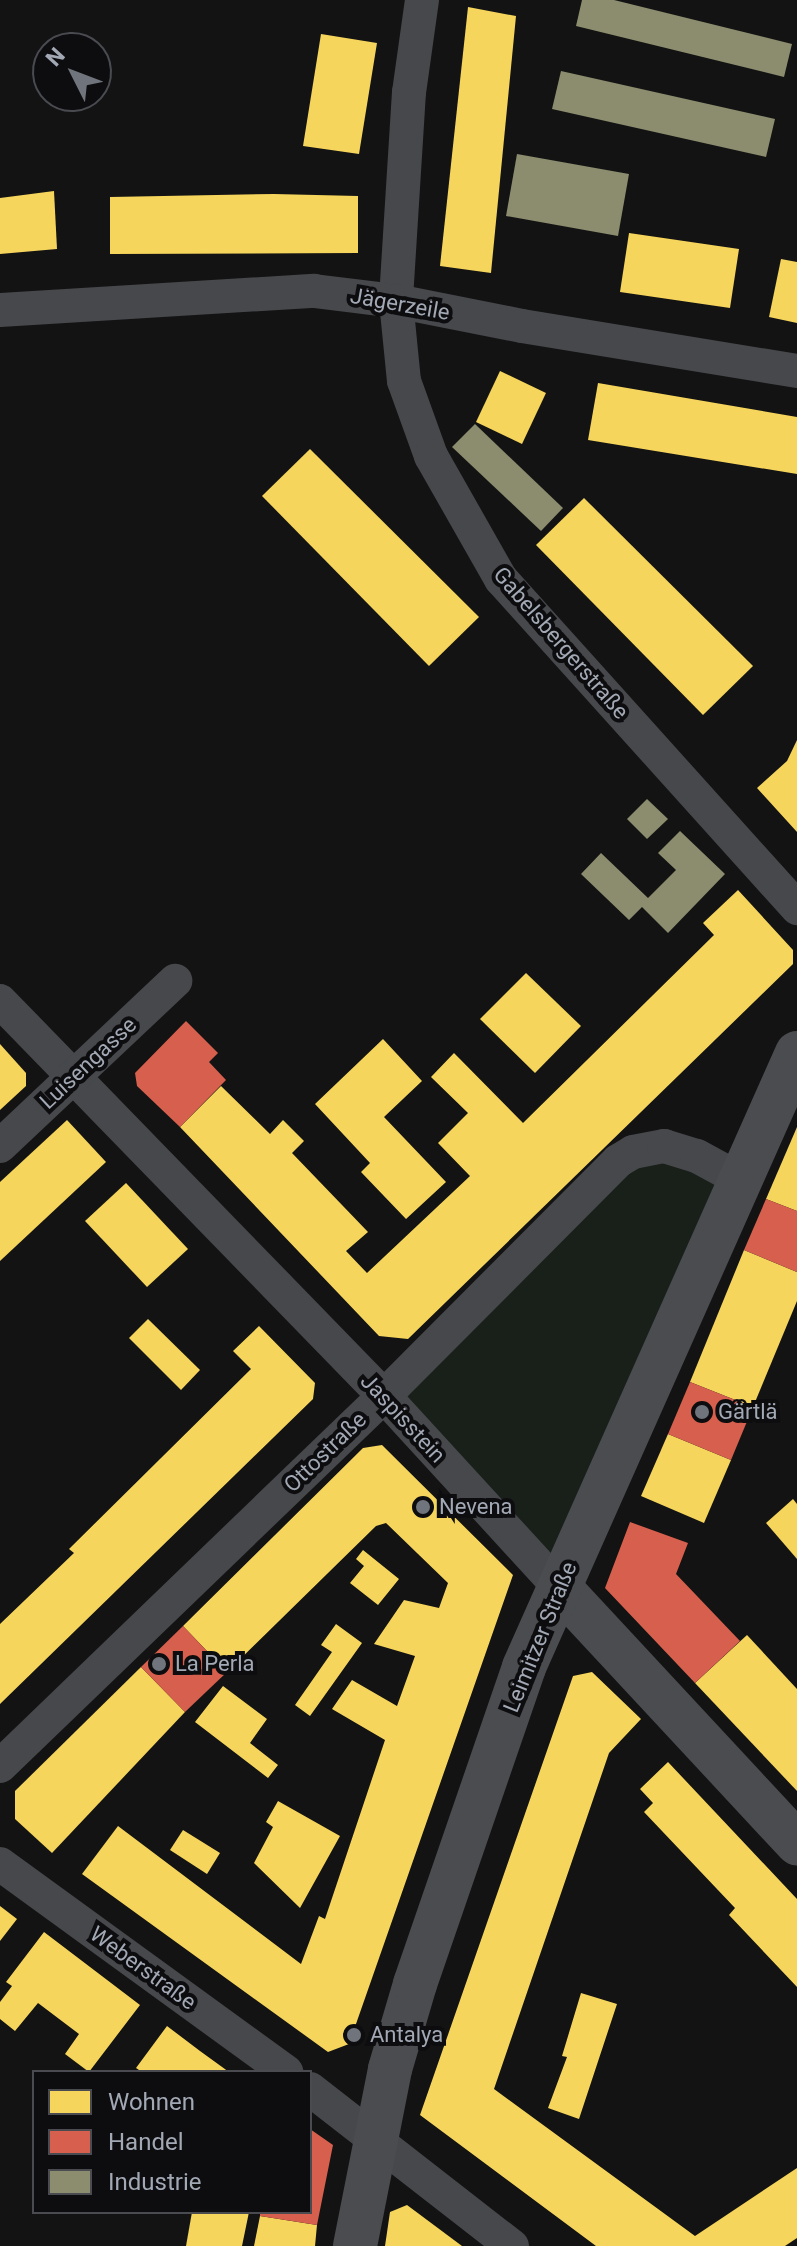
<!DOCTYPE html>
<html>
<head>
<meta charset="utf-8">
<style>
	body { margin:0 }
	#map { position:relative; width:797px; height:2246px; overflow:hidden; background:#131313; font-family:Roboto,sans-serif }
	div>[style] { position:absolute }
	.green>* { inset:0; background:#19201a }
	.homes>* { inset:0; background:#f6d55c }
	.shops>* { inset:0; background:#d6604d }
	.industry>* { inset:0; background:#8c8c6e }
	.street>* { height:34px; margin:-17px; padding:0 17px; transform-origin:17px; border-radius:17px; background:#47484c }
	.secondary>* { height:44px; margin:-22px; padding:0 22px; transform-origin:22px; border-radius:22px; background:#4a4c50 }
	.dots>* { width:22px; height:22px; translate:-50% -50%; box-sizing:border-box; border:4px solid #0d0d0f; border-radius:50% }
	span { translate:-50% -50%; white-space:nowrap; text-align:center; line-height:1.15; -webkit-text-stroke:8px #0d0d0f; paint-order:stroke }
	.street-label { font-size:22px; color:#a2a9b5 }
	.poi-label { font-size:22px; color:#a2a9b5 }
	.left { translate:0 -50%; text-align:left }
	.legend { position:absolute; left:32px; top:2070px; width:280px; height:144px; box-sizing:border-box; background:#0d0d0f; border:2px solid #494b51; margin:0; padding:10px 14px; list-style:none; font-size:24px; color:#a2a9b5 }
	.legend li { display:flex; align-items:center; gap:16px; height:40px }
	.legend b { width:40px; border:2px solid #494b51 }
	.north { position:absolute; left:32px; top:32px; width:80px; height:80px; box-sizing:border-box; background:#0d0d0f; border:2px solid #494b51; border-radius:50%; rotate:312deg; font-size:22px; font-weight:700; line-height:32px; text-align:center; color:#a2a9b5 }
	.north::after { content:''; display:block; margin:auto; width:28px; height:36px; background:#70747c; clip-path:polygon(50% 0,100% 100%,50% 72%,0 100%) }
</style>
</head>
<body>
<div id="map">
	<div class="green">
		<div style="clip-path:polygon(654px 1158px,735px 1180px,563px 1583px,389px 1396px,605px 1176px)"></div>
	</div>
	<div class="homes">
		<div style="clip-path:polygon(468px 7px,516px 16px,491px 273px,440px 266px)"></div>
		<div style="clip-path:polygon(321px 34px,377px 43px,359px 154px,303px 146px)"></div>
		<div style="clip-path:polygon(54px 191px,57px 249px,0 254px,0 198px)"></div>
		<div style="clip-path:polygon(274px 194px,358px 196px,358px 253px,110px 254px,110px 197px)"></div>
		<div style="clip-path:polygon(629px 233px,739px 249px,730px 308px,620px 292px)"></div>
		<div style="clip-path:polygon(781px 259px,797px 262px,797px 323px,769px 317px)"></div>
		<div style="clip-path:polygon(500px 371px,546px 393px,522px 444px,476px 422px)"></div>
		<div style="clip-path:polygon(598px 383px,797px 417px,797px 474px,588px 440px)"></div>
		<div style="clip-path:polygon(310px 449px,479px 617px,429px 666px,262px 496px)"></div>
		<div style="clip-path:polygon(584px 498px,753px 666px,703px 715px,536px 545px)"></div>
		<div style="clip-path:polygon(797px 740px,797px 832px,757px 788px,787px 761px)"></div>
		<div style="clip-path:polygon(738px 890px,793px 950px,793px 964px,408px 1339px,379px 1336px,180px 1127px,221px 1086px,270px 1134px,283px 1120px,304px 1141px,292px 1153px,368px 1232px,346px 1251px,367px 1273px,470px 1176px,438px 1143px,468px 1113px,431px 1077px,454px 1053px,523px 1123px,714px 935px,703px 923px)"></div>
		<div style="clip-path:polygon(526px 973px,581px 1026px,535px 1073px,480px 1019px)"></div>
		<div style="clip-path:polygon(383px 1039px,422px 1081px,384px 1117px,446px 1182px,406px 1219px,361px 1172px,370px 1163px,315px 1104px)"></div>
		<div style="clip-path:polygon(0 1044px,26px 1073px,26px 1086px,0 1110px)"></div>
		<div style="clip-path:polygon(67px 1120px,106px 1162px,0 1261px,0 1182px)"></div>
		<div style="clip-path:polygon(797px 1127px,797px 1211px,766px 1199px)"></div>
		<div style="clip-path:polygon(126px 1183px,188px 1249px,147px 1287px,85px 1221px)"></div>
		<div style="clip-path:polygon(744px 1250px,797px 1272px,797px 1301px,753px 1407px,690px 1382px)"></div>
		<div style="clip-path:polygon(148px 1319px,200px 1370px,181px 1390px,129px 1338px)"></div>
		<div style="clip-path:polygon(259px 1326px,315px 1383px,313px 1399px,0 1704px,0 1624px,74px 1553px,69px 1549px,251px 1369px,233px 1351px)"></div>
		<div style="clip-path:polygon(668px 1434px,731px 1460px,704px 1523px,641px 1496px)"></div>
		<div style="clip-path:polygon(382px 1445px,513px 1575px,349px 2044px,328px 2052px,82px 1874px,118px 1826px,301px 1964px,319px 1916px,325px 1919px,385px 1740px,332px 1709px,352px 1680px,397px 1706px,415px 1656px,374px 1644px,404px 1600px,439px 1608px,448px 1583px,386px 1523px,376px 1526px,227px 1672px,183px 1626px,363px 1448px)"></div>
		<div style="clip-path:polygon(793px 1499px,797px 1504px,797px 1559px,766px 1523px)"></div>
		<div style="clip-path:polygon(363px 1550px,399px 1579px,378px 1605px,350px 1583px,364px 1566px,356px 1559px)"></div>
		<div style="clip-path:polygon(336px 1624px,362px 1643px,310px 1716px,295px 1705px,332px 1652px,321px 1645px)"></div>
		<div style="clip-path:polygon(747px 1635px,797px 1689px,797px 1791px,695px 1683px)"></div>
		<div style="clip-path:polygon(141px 1667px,185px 1712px,52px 1853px,15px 1819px,15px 1791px)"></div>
		<div style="clip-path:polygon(592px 1672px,641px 1719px,609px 1753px,494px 2089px,695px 2236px,797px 2168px,797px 2238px,785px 2246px,596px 2246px,420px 2115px,573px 1676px)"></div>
		<div style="clip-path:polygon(223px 1686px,267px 1719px,250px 1743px,278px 1765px,268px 1778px,195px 1722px)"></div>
		<div style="clip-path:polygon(668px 1762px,797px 1899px,797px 1987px,729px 1915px,735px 1908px,644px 1812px,653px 1803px,640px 1789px)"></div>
		<div style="clip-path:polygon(278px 1801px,340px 1836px,300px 1908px,254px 1863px,273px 1827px,266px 1822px)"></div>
		<div style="clip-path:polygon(183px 1830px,220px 1853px,207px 1874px,170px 1850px)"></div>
		<div style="clip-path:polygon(0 1906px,17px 1919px,0 1941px)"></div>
		<div style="clip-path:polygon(44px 1932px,140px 2005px,89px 2072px,65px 2054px,79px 2034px,38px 2003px,15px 2031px,0 2019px,0 2002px,12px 1986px,6px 1982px)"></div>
		<div style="clip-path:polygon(581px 1993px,617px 2004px,579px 2119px,548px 2108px,567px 2057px,562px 2056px)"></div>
		<div style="clip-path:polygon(167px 2026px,200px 2051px,229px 2072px,142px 2072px,136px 2068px)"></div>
		<div style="clip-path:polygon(407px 2205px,462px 2246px,385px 2246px,390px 2212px)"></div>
		<div style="clip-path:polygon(192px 2212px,249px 2212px,242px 2246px,186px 2246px)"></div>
		<div style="clip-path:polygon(260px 2216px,317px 2225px,315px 2246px,254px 2246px)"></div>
	</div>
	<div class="shops">
		<div style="clip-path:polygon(186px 1021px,218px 1053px,209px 1062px,226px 1080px,180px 1127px,137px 1086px,135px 1073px)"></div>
		<div style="clip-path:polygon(766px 1199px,797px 1211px,797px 1272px,744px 1250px)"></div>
		<div style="clip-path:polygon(690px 1382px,753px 1407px,731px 1460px,668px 1434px)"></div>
		<div style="clip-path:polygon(630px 1522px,688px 1543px,676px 1574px,740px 1641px,695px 1683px,605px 1588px)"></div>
		<div style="clip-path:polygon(183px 1626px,227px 1672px,185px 1712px,141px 1667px)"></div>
		<div style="clip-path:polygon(310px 2129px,333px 2145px,317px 2225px,260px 2216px,260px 2212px,310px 2212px)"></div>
	</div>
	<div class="industry">
		<div style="clip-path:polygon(582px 0,614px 0,792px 44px,784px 77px,576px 26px)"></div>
		<div style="clip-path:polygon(561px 71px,775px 119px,766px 157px,552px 109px)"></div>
		<div style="clip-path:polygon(517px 154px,629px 174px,618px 236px,506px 216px)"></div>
		<div style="clip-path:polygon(475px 424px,563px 508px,541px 531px,452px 447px)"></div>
		<div style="clip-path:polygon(647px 799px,668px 819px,647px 839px,627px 819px)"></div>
		<div style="clip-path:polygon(680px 831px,725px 874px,668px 933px,642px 907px,629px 920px,581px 874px,601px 853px,648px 898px,676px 870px,658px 853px)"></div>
	</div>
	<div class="street">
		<div style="left:422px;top:0;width:93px;rotate:98deg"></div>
		<div style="left:409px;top:92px;width:209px;rotate:93.6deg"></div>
		<div style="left:396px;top:301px;width:80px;rotate:84.3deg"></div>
		<div style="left:404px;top:381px;width:80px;rotate:70.2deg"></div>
		<div style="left:431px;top:456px;width:142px;rotate:60.4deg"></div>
		<div style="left:501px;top:579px;width:443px;rotate:48deg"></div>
		<div style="left:0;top:310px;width:315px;rotate:-3.5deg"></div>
		<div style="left:314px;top:291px;width:83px;rotate:7deg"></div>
		<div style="left:396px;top:301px;width:128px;rotate:11.2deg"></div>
		<div style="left:522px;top:326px;width:279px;rotate:9.3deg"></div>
		<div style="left:0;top:1001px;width:551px;rotate:45.81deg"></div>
		<div style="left:384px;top:1396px;width:259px;rotate:47.5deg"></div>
		<div style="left:0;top:1146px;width:241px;rotate:-43.3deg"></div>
		<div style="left:0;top:1766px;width:533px;rotate:-43.94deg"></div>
		<div style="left:384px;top:1396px;width:332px;rotate:-45.1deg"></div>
		<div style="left:618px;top:1161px;width:17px;rotate:-31deg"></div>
		<div style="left:633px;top:1152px;width:32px;rotate:-11deg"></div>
		<div style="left:664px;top:1146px;width:34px;rotate:17deg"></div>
		<div style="left:697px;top:1156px;width:50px;rotate:28.6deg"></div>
		<div style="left:0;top:1864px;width:354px;rotate:36deg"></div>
		<div style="left:310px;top:2089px;width:256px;rotate:37.9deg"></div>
	</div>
	<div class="secondary">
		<div style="left:559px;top:1587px;width:350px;rotate:47.1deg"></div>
		<div style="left:355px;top:2246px;width:180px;rotate:-78.8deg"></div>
		<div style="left:390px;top:2069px;width:89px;rotate:-73.6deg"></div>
		<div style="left:415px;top:1984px;width:335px;rotate:-71deg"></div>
		<div style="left:524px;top:1667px;width:672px;rotate:-66.03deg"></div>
	</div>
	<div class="dots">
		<div style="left:702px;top:1412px;background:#70747c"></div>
		<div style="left:423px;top:1507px;background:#70747c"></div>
		<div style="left:159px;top:1664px;background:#70747c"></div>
		<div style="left:354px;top:2035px;background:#70747c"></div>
	</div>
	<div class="street-label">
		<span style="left:400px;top:304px;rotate:10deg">Jägerzeile</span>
		<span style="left:561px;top:643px;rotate:49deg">Gabelsbergerstraße</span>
		<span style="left:88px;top:1063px;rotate:-43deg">Luisengasse</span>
		<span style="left:403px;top:1418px;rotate:47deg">Jaspisstein</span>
		<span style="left:325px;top:1452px;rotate:-44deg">Ottostraße</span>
		<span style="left:540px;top:1637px;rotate:-68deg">Leimitzer Straße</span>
		<span style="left:143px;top:1968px;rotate:36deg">Weberstraße</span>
	</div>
	<div class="poi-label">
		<span class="left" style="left:718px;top:1412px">Gärtlä</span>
		<span class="left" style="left:439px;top:1507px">Nevena</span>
		<span class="left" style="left:175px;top:1664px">La Perla</span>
		<span class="left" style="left:370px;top:2035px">Antalya</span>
	</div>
	<ul class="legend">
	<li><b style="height:22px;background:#f6d55c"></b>Wohnen</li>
	<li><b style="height:22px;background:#d6604d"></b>Handel</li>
	<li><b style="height:22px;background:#8c8c6e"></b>Industrie</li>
	</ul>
	<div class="north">N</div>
</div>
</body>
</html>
